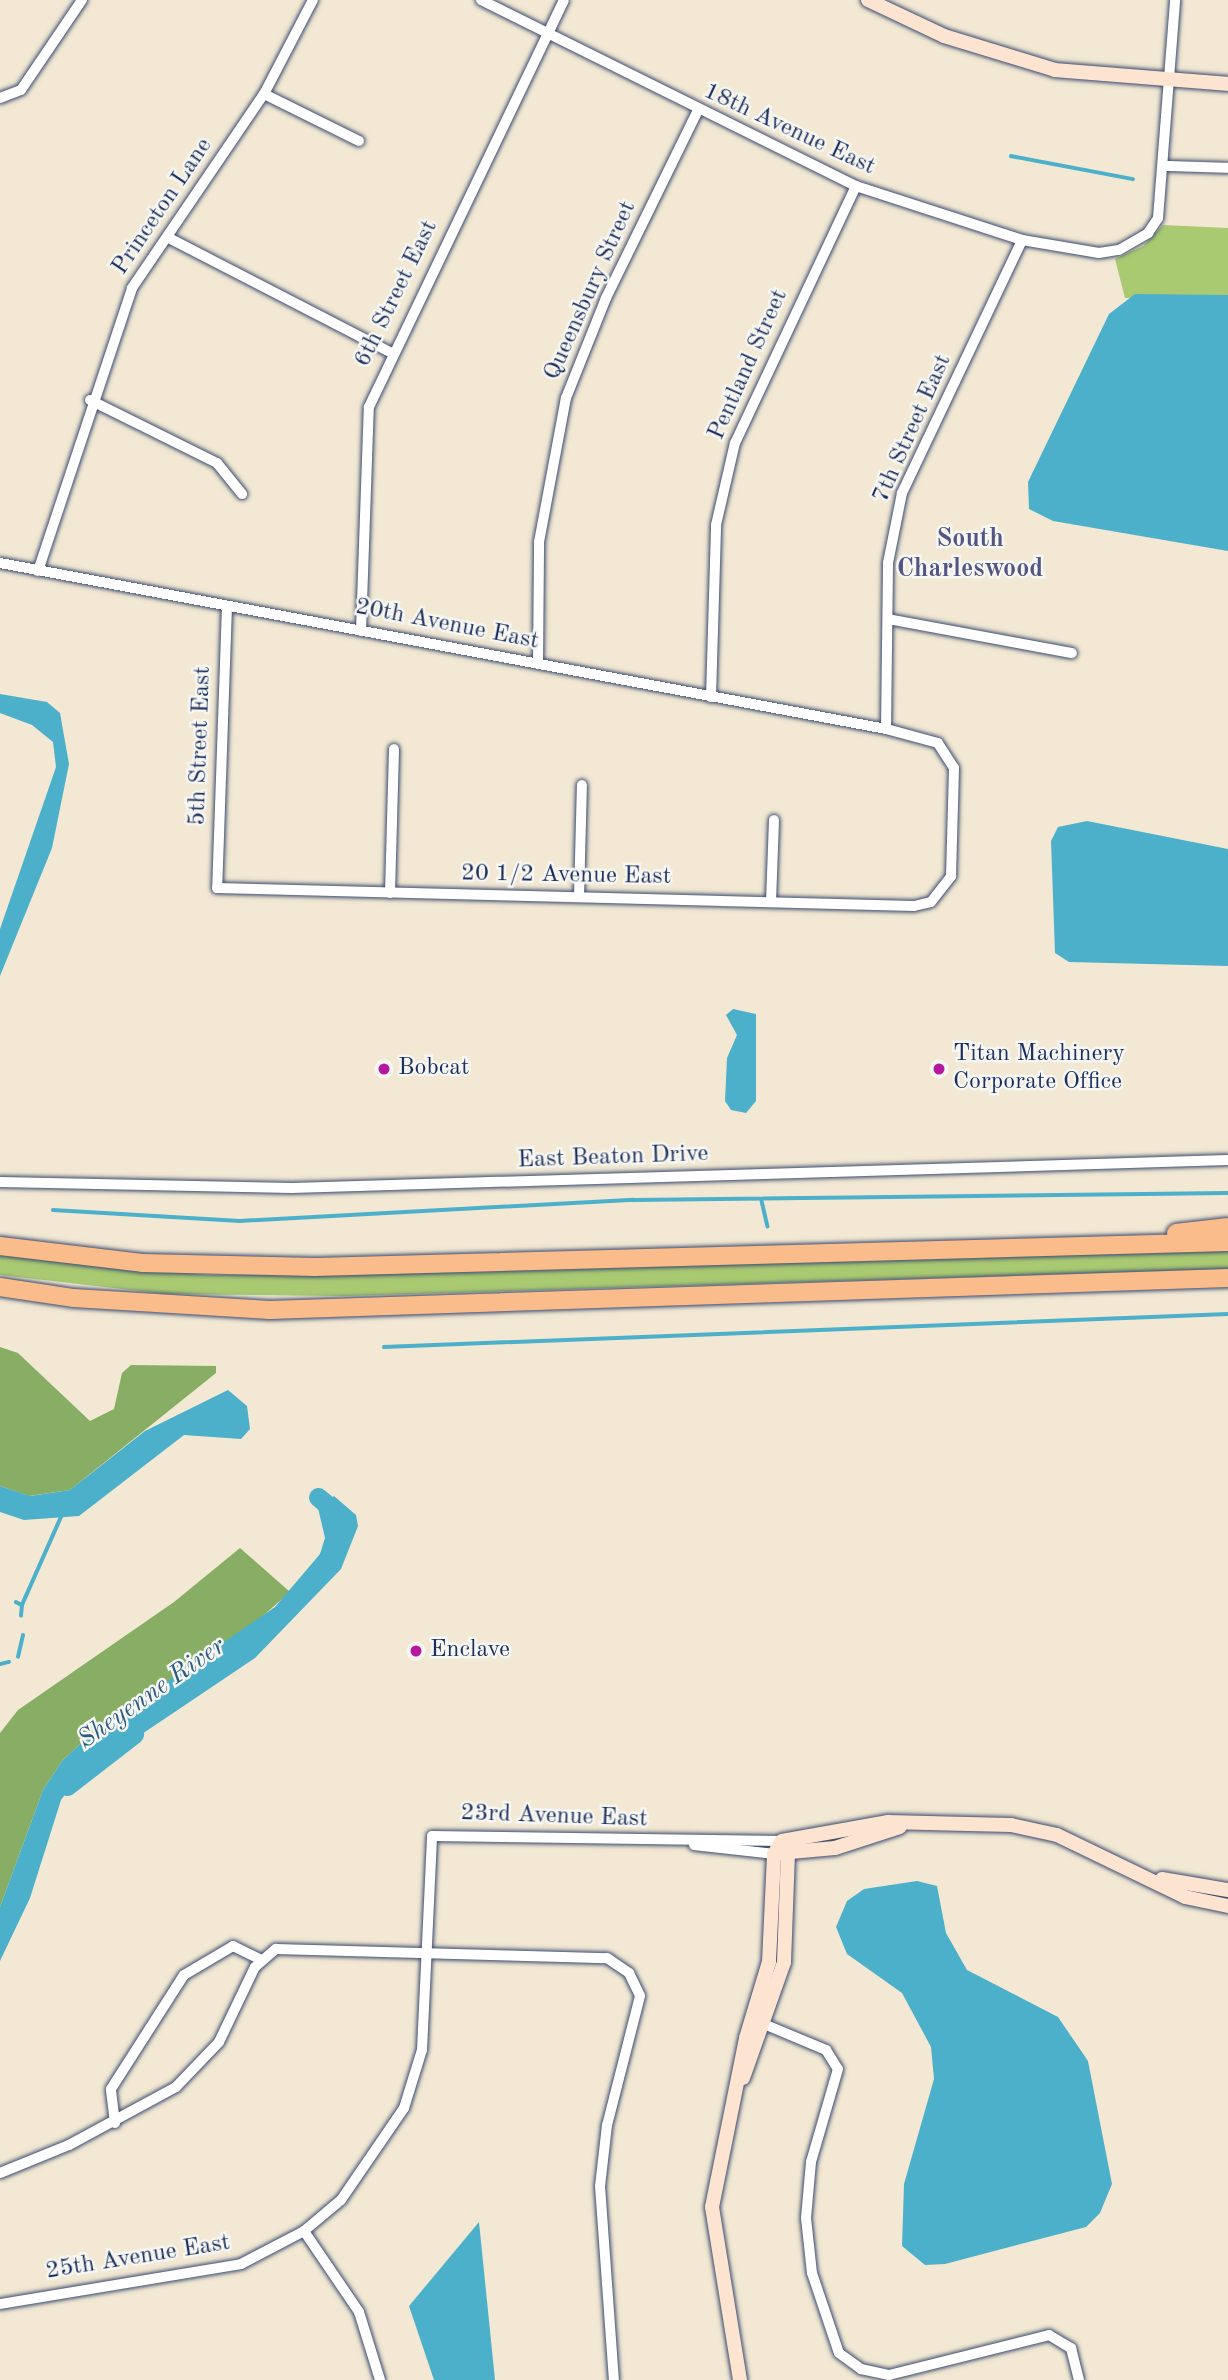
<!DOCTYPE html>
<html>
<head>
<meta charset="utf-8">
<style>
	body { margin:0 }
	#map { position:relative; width:1228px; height:2380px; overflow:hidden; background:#f2e8d3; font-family:"Old Standard TT",serif }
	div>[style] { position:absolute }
	.green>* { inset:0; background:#aaca72 }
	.forest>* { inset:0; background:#87ae64 }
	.water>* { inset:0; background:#4cb0cb }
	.stream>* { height:3.5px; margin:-1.75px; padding:0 1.75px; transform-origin:1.75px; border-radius:1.75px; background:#4cb0cb }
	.river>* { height:19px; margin:-9.5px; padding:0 9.5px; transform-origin:9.5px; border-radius:9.5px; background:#4cb0cb }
	.roads { filter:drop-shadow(0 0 2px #3b4b70) drop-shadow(0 0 2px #3b4b70) }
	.street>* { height:10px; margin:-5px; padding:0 5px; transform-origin:5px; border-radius:5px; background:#fff }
	.secondary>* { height:14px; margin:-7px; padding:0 7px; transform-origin:7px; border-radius:7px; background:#fde4d0 }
	.highway>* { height:18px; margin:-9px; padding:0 9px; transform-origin:9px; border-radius:9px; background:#f9bc8a }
	.dots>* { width:19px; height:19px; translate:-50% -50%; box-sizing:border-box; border:4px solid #f6f6f2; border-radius:50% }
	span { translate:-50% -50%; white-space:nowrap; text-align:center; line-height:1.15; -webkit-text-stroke:5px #f6f6f2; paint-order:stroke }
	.street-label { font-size:24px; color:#1b2f5e }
	.poi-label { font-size:24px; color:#1b2f5e }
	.left { translate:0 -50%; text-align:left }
	.neighbourhood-label { font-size:26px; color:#545583; font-weight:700 }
	.water-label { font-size:26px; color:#2c5c84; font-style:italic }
</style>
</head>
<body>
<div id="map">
	<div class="green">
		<div style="clip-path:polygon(1163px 225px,1228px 228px,1228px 295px,1125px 298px,1115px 259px,1143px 246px)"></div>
		<div style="clip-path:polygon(1228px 1248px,1228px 1269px,345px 1296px,166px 1294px,0 1275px,0 1254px,206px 1275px,345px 1275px)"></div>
	</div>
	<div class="forest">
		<div style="clip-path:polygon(0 1347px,18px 1353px,90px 1421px,114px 1409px,122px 1373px,131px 1365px,216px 1366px,216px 1373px,70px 1490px,29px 1496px,0 1486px)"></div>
		<div style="clip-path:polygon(240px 1548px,290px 1592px,238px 1638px,92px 1733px,62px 1761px,43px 1790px,0 1907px,0 1733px,18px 1710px,174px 1602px)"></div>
	</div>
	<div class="water">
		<div style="clip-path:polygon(1135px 294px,1228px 295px,1228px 551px,1053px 521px,1029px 509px,1028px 482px,1109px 314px)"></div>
		<div style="clip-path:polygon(0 694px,47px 702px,60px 713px,69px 764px,52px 848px,0 976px,0 929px,56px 767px,53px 742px,32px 725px,0 713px)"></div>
		<div style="clip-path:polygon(1087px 821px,1228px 849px,1228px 966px,1069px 962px,1055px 953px,1051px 841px,1058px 827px)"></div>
		<div style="clip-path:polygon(733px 1009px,756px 1014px,756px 1101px,746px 1113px,731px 1110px,725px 1101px,727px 1058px,737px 1035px,726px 1015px)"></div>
		<div style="clip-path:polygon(228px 1390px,247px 1406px,250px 1429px,241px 1439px,184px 1435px,79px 1516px,24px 1520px,0 1512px,0 1486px,30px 1496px,70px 1490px,145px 1431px)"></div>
		<div style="clip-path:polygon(334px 1496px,356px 1515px,358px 1526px,341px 1569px,255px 1658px,78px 1777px,61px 1800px,30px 1898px,0 1961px,0 1907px,43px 1790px,62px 1761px,92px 1733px,275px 1607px,320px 1554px,325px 1538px,318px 1508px)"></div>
		<div style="clip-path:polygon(917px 1881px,937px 1886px,946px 1933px,967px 1970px,1058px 2017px,1088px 2061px,1112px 2184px,1100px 2213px,1086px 2227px,945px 2264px,925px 2265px,902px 2246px,904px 2184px,934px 2079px,931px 2047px,902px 1993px,847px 1954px,836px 1927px,847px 1901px,864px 1889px)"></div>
		<div style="clip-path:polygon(479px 2222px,495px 2380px,434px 2380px,409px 2306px)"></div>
	</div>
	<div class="stream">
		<div style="left:1011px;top:156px;width:124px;rotate:10.7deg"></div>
		<div style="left:762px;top:1201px;width:26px;rotate:77deg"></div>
		<div style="left:53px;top:1210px;width:187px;rotate:3.4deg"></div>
		<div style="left:240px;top:1221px;width:394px;rotate:-3.1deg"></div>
		<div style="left:633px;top:1200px;width:595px;rotate:-0.67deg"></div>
		<div style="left:384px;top:1347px;width:845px;rotate:-2.24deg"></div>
		<div style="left:16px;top:1602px;width:7px;rotate:27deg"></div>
		<div style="left:22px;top:1605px;width:96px;rotate:-66.1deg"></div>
		<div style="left:21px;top:1616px;width:11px;rotate:-85deg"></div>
		<div style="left:18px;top:1657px;width:22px;rotate:-77deg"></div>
		<div style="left:0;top:1664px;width:9px;rotate:-13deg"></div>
	</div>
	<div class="river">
		<div style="left:318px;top:1497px;width:34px;rotate:40deg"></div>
		<div style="left:67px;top:1786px;width:85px;rotate:-37.8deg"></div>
	</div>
	<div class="roads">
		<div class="street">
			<div style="left:481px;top:0;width:419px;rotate:26.4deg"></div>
			<div style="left:856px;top:186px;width:175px;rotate:18deg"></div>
			<div style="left:264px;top:94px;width:106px;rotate:26.3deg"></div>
			<div style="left:0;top:98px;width:22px;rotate:-21deg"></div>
			<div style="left:21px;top:90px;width:109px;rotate:-55.9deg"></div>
			<div style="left:1166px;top:166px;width:62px;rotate:1.8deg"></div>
			<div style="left:167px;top:237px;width:251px;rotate:27.3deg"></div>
			<div style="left:90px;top:400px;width:142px;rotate:26.4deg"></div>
			<div style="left:217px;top:463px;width:40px;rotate:51deg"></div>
			<div style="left:0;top:563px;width:901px;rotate:10.61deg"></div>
			<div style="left:38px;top:571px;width:298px;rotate:-71.6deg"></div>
			<div style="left:132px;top:288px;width:235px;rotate:-55.8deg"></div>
			<div style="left:264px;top:94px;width:106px;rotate:-62.5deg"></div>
			<div style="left:227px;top:606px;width:282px;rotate:92deg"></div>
			<div style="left:217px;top:888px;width:697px;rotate:1.48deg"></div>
			<div style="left:914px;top:906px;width:17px;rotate:-13deg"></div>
			<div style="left:931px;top:902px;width:33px;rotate:-52deg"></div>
			<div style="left:951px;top:876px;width:108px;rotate:-88.4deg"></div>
			<div style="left:954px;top:768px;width:30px;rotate:-123deg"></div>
			<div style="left:938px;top:743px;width:54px;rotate:-164.9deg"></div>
			<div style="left:886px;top:729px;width:166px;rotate:-89.3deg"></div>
			<div style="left:888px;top:563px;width:71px;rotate:-78.7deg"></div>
			<div style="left:902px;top:493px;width:280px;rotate:-64.6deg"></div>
			<div style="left:1022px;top:240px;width:78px;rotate:9.6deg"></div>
			<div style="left:1099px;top:253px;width:20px;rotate:-9deg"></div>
			<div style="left:1119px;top:250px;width:34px;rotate:-30deg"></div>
			<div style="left:1148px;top:233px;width:18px;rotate:-56deg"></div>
			<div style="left:1158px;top:218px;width:219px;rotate:-85.5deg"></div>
			<div style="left:888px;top:619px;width:187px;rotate:10.5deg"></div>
			<div style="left:361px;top:631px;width:224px;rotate:-88deg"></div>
			<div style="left:369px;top:407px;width:451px;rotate:-64.4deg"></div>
			<div style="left:538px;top:664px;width:122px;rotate:-89.5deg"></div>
			<div style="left:539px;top:542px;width:147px;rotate:-79.4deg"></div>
			<div style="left:566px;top:398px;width:108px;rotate:-68.2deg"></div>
			<div style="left:606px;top:298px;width:209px;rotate:-63.9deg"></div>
			<div style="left:711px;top:697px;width:172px;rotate:-88.3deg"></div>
			<div style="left:716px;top:525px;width:84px;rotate:-77deg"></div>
			<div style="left:735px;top:443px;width:284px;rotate:-64.8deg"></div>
			<div style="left:390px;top:893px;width:144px;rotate:-88.4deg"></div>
			<div style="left:579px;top:897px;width:112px;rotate:-88.5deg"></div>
			<div style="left:771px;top:902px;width:82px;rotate:-87.9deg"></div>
			<div style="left:0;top:1182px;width:292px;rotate:1.2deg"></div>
			<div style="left:292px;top:1188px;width:936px;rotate:-1.71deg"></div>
			<div style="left:694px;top:1845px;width:81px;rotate:6.4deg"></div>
			<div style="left:759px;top:2022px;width:73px;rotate:22.7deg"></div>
			<div style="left:826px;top:2050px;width:22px;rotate:58deg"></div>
			<div style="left:838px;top:2069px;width:97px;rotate:106.2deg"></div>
			<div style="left:811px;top:2162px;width:56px;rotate:95.1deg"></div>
			<div style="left:806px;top:2218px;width:55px;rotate:83.8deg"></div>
			<div style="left:812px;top:2273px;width:84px;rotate:71.4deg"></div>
			<div style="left:839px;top:2353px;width:27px;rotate:36deg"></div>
			<div style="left:861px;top:2369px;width:29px;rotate:12deg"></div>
			<div style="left:889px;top:2375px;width:165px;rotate:-14deg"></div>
			<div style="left:1049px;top:2335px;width:26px;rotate:31deg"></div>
			<div style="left:1071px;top:2348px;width:33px;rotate:76deg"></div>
			<div style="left:115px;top:2123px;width:34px;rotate:-97deg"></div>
			<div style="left:111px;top:2089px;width:135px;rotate:-57.4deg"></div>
			<div style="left:184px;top:1975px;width:57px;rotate:-30.6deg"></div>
			<div style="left:233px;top:1946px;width:30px;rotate:26deg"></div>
			<div style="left:0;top:2173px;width:74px;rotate:-22.1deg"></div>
			<div style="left:69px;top:2145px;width:122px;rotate:-28.5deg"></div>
			<div style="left:176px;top:2087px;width:62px;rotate:-46.3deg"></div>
			<div style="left:219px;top:2042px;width:83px;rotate:-64.4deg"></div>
			<div style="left:255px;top:1967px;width:28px;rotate:-41deg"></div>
			<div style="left:276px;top:1949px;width:331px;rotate:1.6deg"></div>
			<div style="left:607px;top:1958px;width:27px;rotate:34deg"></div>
			<div style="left:629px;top:1973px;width:25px;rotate:64deg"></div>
			<div style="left:640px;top:1996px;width:133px;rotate:104.3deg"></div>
			<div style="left:607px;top:2125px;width:61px;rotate:96.5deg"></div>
			<div style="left:600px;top:2186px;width:195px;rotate:85.9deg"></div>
			<div style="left:304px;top:2231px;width:98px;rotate:55.8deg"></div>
			<div style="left:359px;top:2312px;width:71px;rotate:72.8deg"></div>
			<div style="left:0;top:2304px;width:244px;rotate:-9.4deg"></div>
			<div style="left:241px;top:2264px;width:71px;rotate:-27.6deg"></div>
			<div style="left:304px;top:2231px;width:48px;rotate:-40deg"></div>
			<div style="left:341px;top:2200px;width:112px;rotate:-55.6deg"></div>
			<div style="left:404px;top:2108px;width:61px;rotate:-72.8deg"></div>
			<div style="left:422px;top:2050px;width:214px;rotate:-87.3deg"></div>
			<div style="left:432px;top:1836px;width:350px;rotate:0.8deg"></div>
		</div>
		<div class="secondary">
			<div style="left:868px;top:0;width:84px;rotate:25.3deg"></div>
			<div style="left:944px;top:36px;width:116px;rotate:17deg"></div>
			<div style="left:1055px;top:70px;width:174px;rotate:4.6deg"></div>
			<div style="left:782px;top:1841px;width:108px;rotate:-10.2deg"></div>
			<div style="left:888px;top:1822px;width:123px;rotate:1.4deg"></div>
			<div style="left:1011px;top:1825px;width:47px;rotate:12.3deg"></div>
			<div style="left:1057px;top:1835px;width:142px;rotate:25.8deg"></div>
			<div style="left:1185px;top:1897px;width:44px;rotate:11.8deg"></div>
			<div style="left:780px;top:1853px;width:55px;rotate:-5.2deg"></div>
			<div style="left:835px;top:1848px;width:68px;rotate:-17.9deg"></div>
			<div style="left:1162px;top:1879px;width:67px;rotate:9.5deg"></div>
			<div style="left:743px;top:2078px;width:123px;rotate:-70.5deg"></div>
			<div style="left:784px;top:1962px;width:109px;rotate:-87.9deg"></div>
			<div style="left:788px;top:1853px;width:13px;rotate:-117deg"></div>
			<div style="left:740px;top:2380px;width:175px;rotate:-99.2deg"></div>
			<div style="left:712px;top:2207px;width:172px;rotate:-78.6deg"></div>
			<div style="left:746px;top:2038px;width:79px;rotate:-73.2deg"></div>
			<div style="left:769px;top:1962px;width:108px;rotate:-87.3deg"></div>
			<div style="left:774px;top:1854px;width:15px;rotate:-58deg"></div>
		</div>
		<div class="highway">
			<div style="left:1176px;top:1233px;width:52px;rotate:-6.6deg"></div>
			<div style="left:0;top:1246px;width:143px;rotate:6.8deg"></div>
			<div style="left:142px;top:1263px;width:173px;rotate:1.3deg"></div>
			<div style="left:315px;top:1267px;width:913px;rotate:-1.57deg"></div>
			<div style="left:0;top:1287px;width:75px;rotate:8.5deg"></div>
			<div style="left:74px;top:1298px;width:196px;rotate:3.5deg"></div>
			<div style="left:270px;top:1310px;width:959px;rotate:-1.91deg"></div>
		</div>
	</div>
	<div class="dots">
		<div style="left:384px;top:1069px;background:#b5179e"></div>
		<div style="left:939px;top:1069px;background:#b5179e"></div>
		<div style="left:416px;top:1651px;background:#b5179e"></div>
	</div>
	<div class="street-label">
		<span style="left:789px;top:130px;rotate:25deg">18th Avenue East</span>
		<span style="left:163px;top:207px;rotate:-56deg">Princeton Lane</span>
		<span style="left:591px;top:291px;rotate:-66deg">Queensbury Street</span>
		<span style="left:397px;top:294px;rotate:-64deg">6th Street East</span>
		<span style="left:749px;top:365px;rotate:-66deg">Pentland Street</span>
		<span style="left:913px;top:429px;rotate:-66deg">7th Street East</span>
		<span style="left:447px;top:625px;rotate:11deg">20th Avenue East</span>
		<span style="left:201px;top:746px;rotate:-88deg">5th Street East</span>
		<span style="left:566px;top:876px;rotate:1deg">20 1/2 Avenue East</span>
		<span style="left:613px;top:1158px;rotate:-2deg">East Beaton Drive</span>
		<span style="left:554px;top:1817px;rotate:2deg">23rd Avenue East</span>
		<span style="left:138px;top:2258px;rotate:-9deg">25th Avenue East</span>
	</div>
	<div class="poi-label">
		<span class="left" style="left:953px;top:1069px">Titan Machinery<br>Corporate Office</span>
		<span class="left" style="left:398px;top:1069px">Bobcat</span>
		<span class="left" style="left:430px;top:1651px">Enclave</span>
	</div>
	<div class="neighbourhood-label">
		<span style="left:970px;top:555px">South<br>Charleswood</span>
	</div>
	<div class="water-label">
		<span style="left:152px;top:1694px;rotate:-35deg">Sheyenne River</span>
	</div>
</div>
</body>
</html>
